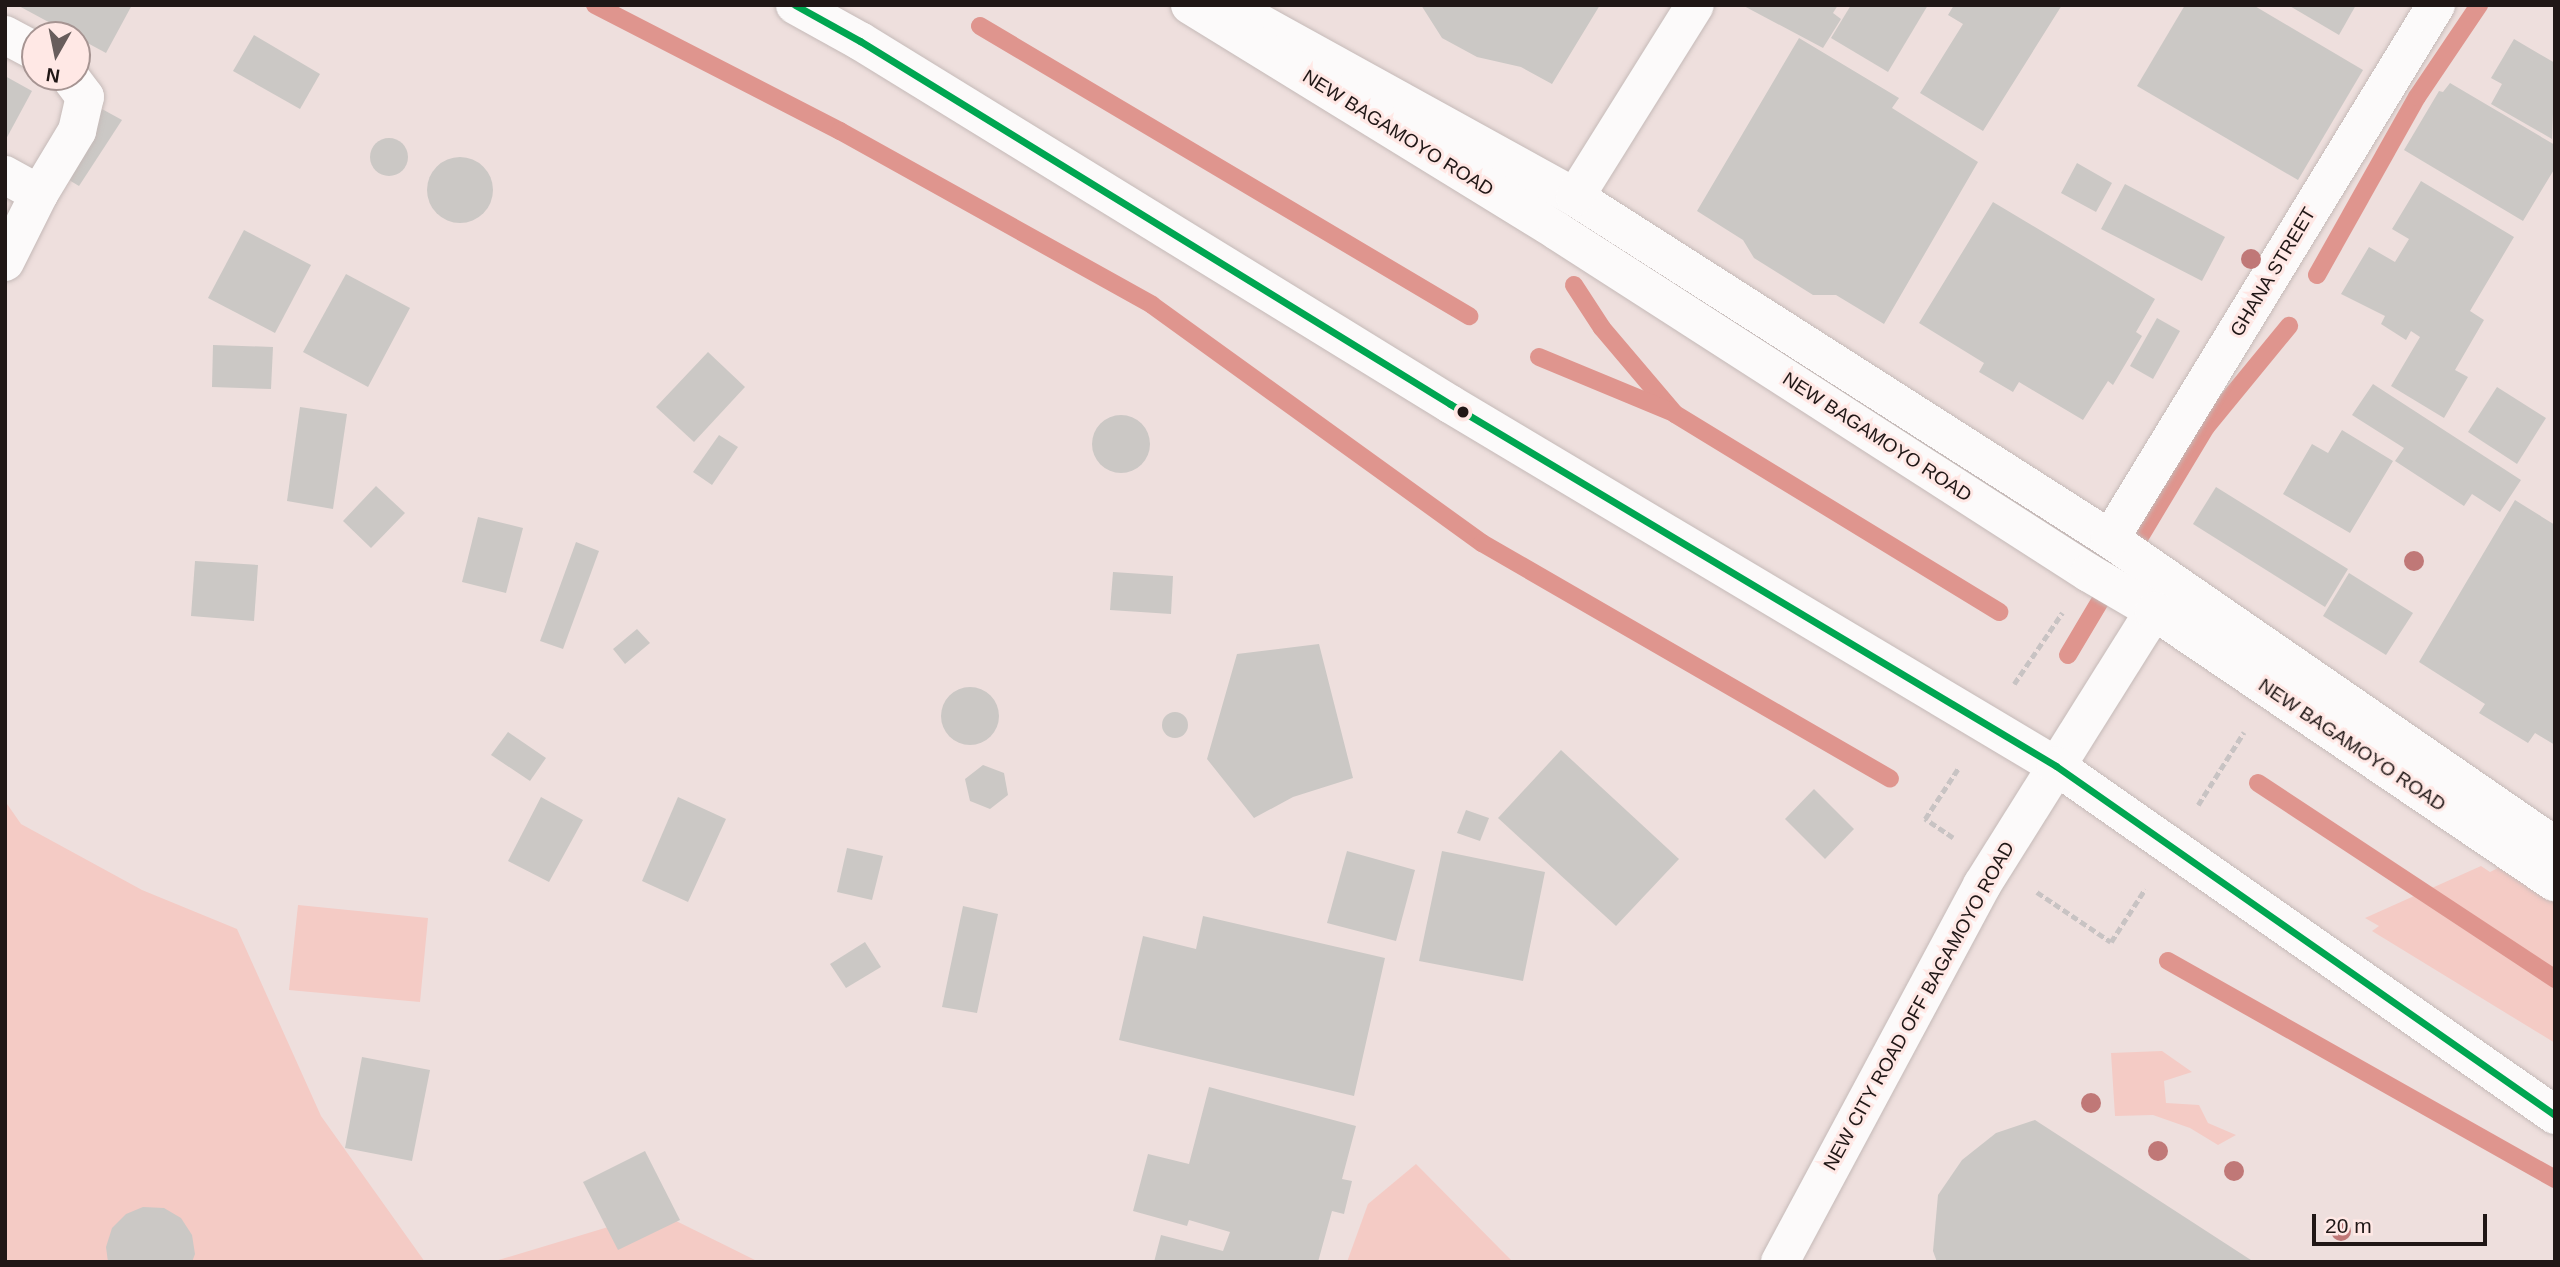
<!DOCTYPE html>
<html>
<head>
<meta charset="utf-8">
<style>
	body { margin:0 }
	#map { position:relative; width:2560px; height:1267px; overflow:hidden; background:#eedfdd; font-family:Helvetica,sans-serif }
	div>[style] { position:absolute }
	.green>* { inset:0; background:#f4cbc5 }
	.stream>* { height:18px; margin:-9px; padding:0 9px; transform-origin:9px; border-radius:9px; background:#df958e }
	.building>* { inset:0; background:#cbc8c5 }
	.round { border-radius:50% }
	.path>* { height:4.5px; margin-top:-2.25px; transform-origin:0; background:repeating-linear-gradient(90deg,#c8c3c3 0 7px,transparent 0 10.5px) }
	.roads { filter:drop-shadow(0 0 2px #c5bab8) drop-shadow(0 0 2px #c5bab8) }
	.minor>* { height:38px; margin:-19px; padding:0 19px; transform-origin:19px; border-radius:19px; background:#fcfafa }
	.highway>* { height:38px; margin:-19px; padding:0 19px; transform-origin:19px; border-radius:19px; background:#fcfafa }
	.bus-1>* { height:7px; margin:-3.5px; padding:0 3.5px; transform-origin:3.5px; border-radius:3.5px; background:#00a651 }
	.trees>* { width:20px; height:20px; margin:-10px; border-radius:50%; background:#c07877 }
	.dots>* { width:19px; height:19px; translate:-50% -50%; box-sizing:border-box; border:4px solid #ffe8e5; border-radius:50% }
	span { translate:-50% -50%; white-space:nowrap; text-align:center; line-height:1.15; -webkit-text-stroke:6px #ffe8e5; paint-order:stroke }
	.street-label { font-size:19px; color:#201716 }
	.frame { position:absolute; inset:0; border:7px solid #201716; pointer-events:none }
	.north { position:absolute; left:21px; top:21px; width:70px; height:70px; box-sizing:border-box; background:#ffe8e5; border:2px solid #a69492; border-radius:50%; rotate:189deg; font-size:19px; font-weight:700; line-height:28px; text-align:center; color:#201716 }
	.north::after { content:''; display:block; margin:auto; width:24px; height:32px; background:#685d5c; clip-path:polygon(50% 0,100% 100%,50% 72%,0 100%) }
	.scale { position:absolute; left:2312px; top:1214px; width:175px; height:32px; box-sizing:border-box; border:4px solid #201716; border-top:0; padding-left:9px; font-size:21px; line-height:24px; white-space:nowrap; color:#201716; -webkit-text-stroke:5px #ffe8e5; paint-order:stroke }
</style>
</head>
<body>
<div id="map">
	<div class="green">
		<div style="clip-path:polygon(5px 801px,21px 824px,142px 890px,237px 929px,321px 1116px,425px 1262px,5px 1262px)"></div>
		<div style="clip-path:polygon(2514px 860px,2555px 875px,2555px 1043px,2372px 931px,2379px 926px,2365px 918px,2481px 866px,2490px 872px)"></div>
		<div style="clip-path:polygon(298px 905px,428px 918px,420px 1002px,289px 990px)"></div>
		<div style="clip-path:polygon(2162px 1051px,2192px 1072px,2164px 1081px,2166px 1103px,2199px 1105px,2208px 1123px,2236px 1135px,2218px 1145px,2190px 1128px,2153px 1115px,2115px 1116px,2111px 1053px)"></div>
		<div style="clip-path:polygon(1416px 1164px,1513px 1262px,1347px 1262px,1368px 1204px)"></div>
		<div style="clip-path:polygon(658px 1212px,759px 1262px,492px 1262px)"></div>
	</div>
	<div class="stream">
		<div style="left:595px;top:5px;width:276px;rotate:27.2deg"></div>
		<div style="left:840px;top:131px;width:357px;rotate:29.1deg"></div>
		<div style="left:1152px;top:305px;width:407px;rotate:35.8deg"></div>
		<div style="left:1482px;top:543px;width:471px;rotate:30deg"></div>
		<div style="left:980px;top:26px;width:569px;rotate:30.67deg"></div>
		<div style="left:2317px;top:275px;width:204px;rotate:-60.7deg"></div>
		<div style="left:2417px;top:97px;width:111px;rotate:-56deg"></div>
		<div style="left:1574px;top:285px;width:51px;rotate:56.9deg"></div>
		<div style="left:1602px;top:328px;width:113px;rotate:49.7deg"></div>
		<div style="left:1675px;top:414px;width:380px;rotate:31.4deg"></div>
		<div style="left:1539px;top:357px;width:144px;rotate:22.5deg"></div>
		<div style="left:2129px;top:555px;width:149px;rotate:-59deg"></div>
		<div style="left:2206px;top:427px;width:131px;rotate:-50.6deg"></div>
		<div style="left:2068px;top:655px;width:63px;rotate:-59.3deg"></div>
		<div style="left:2258px;top:783px;width:356px;rotate:33.4deg"></div>
		<div style="left:2168px;top:961px;width:444px;rotate:29.4deg"></div>
	</div>
	<div class="building">
		<div style="clip-path:polygon(17px 5px,132px 5px,106px 53px)"></div>
		<div style="clip-path:polygon(1421px 5px,1600px 5px,1552px 84px,1521px 67px,1477px 57px,1442px 38px)"></div>
		<div style="clip-path:polygon(1742px 5px,1838px 5px,1833px 13px,1841px 19px,1823px 48px)"></div>
		<div style="clip-path:polygon(1851px 5px,1928px 5px,1888px 72px,1831px 38px)"></div>
		<div style="clip-path:polygon(1954px 5px,2062px 5px,1983px 131px,1920px 93px,1963px 24px,1948px 15px)"></div>
		<div style="clip-path:polygon(2185px 5px,2253px 5px,2363px 70px,2298px 180px,2137px 86px)"></div>
		<div style="clip-path:polygon(2288px 5px,2356px 5px,2339px 35px)"></div>
		<div style="clip-path:polygon(254px 35px,320px 74px,300px 109px,233px 71px)"></div>
		<div style="clip-path:polygon(1799px 38px,1899px 98px,1892px 108px,1978px 162px,1884px 324px,1836px 295px,1813px 295px,1754px 258px,1743px 240px,1697px 211px)"></div>
		<div style="clip-path:polygon(2514px 39px,2555px 63px,2552px 139px,2491px 104px,2502px 84px,2491px 78px)"></div>
		<div style="clip-path:polygon(5px 76px,32px 91px,5px 141px)"></div>
		<div style="clip-path:polygon(2450px 83px,2555px 145px,2555px 168px,2523px 221px,2404px 150px,2439px 91px,2443px 92px)"></div>
		<div style="clip-path:polygon(102px 109px,122px 120px,79px 186px,59px 174px)"></div>
		<div class="round" style="left:370px;top:138px;width:38px;height:38px"></div>
		<div class="round" style="left:427px;top:157px;width:66px;height:66px"></div>
		<div style="clip-path:polygon(2077px 163px,2112px 183px,2096px 212px,2061px 193px)"></div>
		<div style="clip-path:polygon(2421px 181px,2514px 237px,2470px 311px,2484px 320px,2455px 370px,2468px 377px,2444px 418px,2391px 386px,2420px 337px,2411px 331px,2406px 340px,2381px 324px,2385px 316px,2341px 294px,2369px 247px,2395px 262px,2409px 239px,2392px 229px)"></div>
		<div style="clip-path:polygon(2125px 184px,2225px 237px,2202px 281px,2101px 229px)"></div>
		<div style="clip-path:polygon(1993px 202px,2155px 299px,2136px 332px,2142px 336px,2113px 385px,2108px 381px,2083px 420px,2019px 382px,2013px 392px,1979px 372px,1984px 363px,1919px 323px)"></div>
		<div style="clip-path:polygon(244px 230px,311px 265px,275px 333px,208px 298px)"></div>
		<div style="clip-path:polygon(346px 274px,410px 308px,368px 387px,303px 352px)"></div>
		<div style="clip-path:polygon(2157px 318px,2180px 331px,2153px 379px,2130px 366px)"></div>
		<div style="clip-path:polygon(213px 345px,273px 347px,271px 389px,212px 387px)"></div>
		<div style="clip-path:polygon(708px 352px,745px 387px,694px 442px,656px 407px)"></div>
		<div style="clip-path:polygon(2373px 384px,2521px 480px,2500px 512px,2472px 494px,2464px 506px,2395px 461px,2404px 448px,2352px 415px)"></div>
		<div style="clip-path:polygon(2497px 387px,2546px 418px,2517px 464px,2468px 432px)"></div>
		<div style="clip-path:polygon(300px 407px,347px 414px,333px 509px,287px 501px)"></div>
		<div class="round" style="left:1092px;top:415px;width:58px;height:58px"></div>
		<div style="clip-path:polygon(2342px 430px,2393px 461px,2350px 533px,2283px 494px,2312px 444px,2328px 453px)"></div>
		<div style="clip-path:polygon(719px 435px,738px 447px,712px 485px,693px 472px)"></div>
		<div style="clip-path:polygon(376px 486px,405px 513px,371px 548px,343px 521px)"></div>
		<div style="clip-path:polygon(2216px 487px,2348px 569px,2325px 607px,2193px 524px)"></div>
		<div style="clip-path:polygon(2515px 500px,2555px 525px,2555px 745px,2535px 733px,2528px 743px,2479px 713px,2485px 704px,2419px 662px)"></div>
		<div style="clip-path:polygon(478px 517px,523px 528px,506px 593px,462px 582px)"></div>
		<div style="clip-path:polygon(576px 542px,599px 551px,563px 649px,540px 641px)"></div>
		<div style="clip-path:polygon(195px 561px,258px 565px,254px 621px,191px 616px)"></div>
		<div style="clip-path:polygon(1113px 572px,1173px 576px,1171px 614px,1110px 610px)"></div>
		<div style="clip-path:polygon(2349px 573px,2413px 613px,2386px 655px,2323px 616px)"></div>
		<div style="clip-path:polygon(637px 629px,650px 643px,625px 664px,613px 649px)"></div>
		<div style="clip-path:polygon(1319px 644px,1353px 778px,1293px 797px,1254px 818px,1207px 759px,1237px 654px)"></div>
		<div class="round" style="left:941px;top:687px;width:58px;height:58px"></div>
		<div class="round" style="left:1162px;top:712px;width:26px;height:26px"></div>
		<div style="clip-path:polygon(508px 732px,546px 758px,530px 781px,491px 755px)"></div>
		<div style="clip-path:polygon(1561px 750px,1679px 859px,1616px 926px,1498px 818px)"></div>
		<div style="clip-path:polygon(983px 765px,1004px 773px,1008px 795px,990px 809px,970px 801px,965px 779px)"></div>
		<div style="clip-path:polygon(1814px 789px,1854px 829px,1825px 859px,1785px 819px)"></div>
		<div style="clip-path:polygon(541px 797px,583px 820px,549px 882px,508px 861px)"></div>
		<div style="clip-path:polygon(678px 797px,726px 819px,688px 902px,642px 881px)"></div>
		<div style="clip-path:polygon(1466px 810px,1489px 818px,1480px 841px,1457px 833px)"></div>
		<div style="clip-path:polygon(847px 848px,883px 856px,872px 900px,837px 892px)"></div>
		<div style="clip-path:polygon(1347px 851px,1415px 870px,1396px 941px,1327px 923px)"></div>
		<div style="clip-path:polygon(1442px 851px,1545px 872px,1523px 981px,1419px 961px)"></div>
		<div style="clip-path:polygon(963px 906px,998px 914px,977px 1013px,942px 1007px)"></div>
		<div style="clip-path:polygon(1203px 916px,1385px 958px,1354px 1096px,1119px 1040px,1143px 936px,1196px 949px)"></div>
		<div style="clip-path:polygon(865px 942px,881px 967px,846px 988px,830px 964px)"></div>
		<div style="clip-path:polygon(362px 1057px,430px 1070px,412px 1161px,345px 1148px)"></div>
		<div style="clip-path:polygon(1209px 1087px,1356px 1126px,1342px 1179px,1352px 1181px,1344px 1214px,1332px 1211px,1318px 1262px,1154px 1262px,1161px 1235px,1223px 1251px,1230px 1232px,1189px 1220px,1187px 1226px,1133px 1211px,1148px 1154px,1189px 1164px)"></div>
		<div style="clip-path:polygon(2035px 1120px,2254px 1262px,1937px 1262px,1933px 1251px,1938px 1195px,1962px 1160px,1996px 1133px)"></div>
		<div style="clip-path:polygon(645px 1151px,680px 1220px,618px 1250px,583px 1182px)"></div>
		<div style="clip-path:polygon(143px 1207px,164px 1208px,181px 1218px,192px 1235px,195px 1254px,192px 1262px,108px 1262px,106px 1247px,112px 1228px,126px 1214px)"></div>
	</div>
	<div class="path">
		<div style="left:2014px;top:684px;width:86px;rotate:-55.9deg"></div>
		<div style="left:2198px;top:805px;width:86px;rotate:-57.8deg"></div>
		<div style="left:1953px;top:838px;width:34px;rotate:-146deg"></div>
		<div style="left:1925px;top:819px;width:62px;rotate:-56.8deg"></div>
		<div style="left:2037px;top:892px;width:89px;rotate:34deg"></div>
		<div style="left:2111px;top:942px;width:63px;rotate:-57.3deg"></div>
	</div>
	<div class="roads">
		<div class="minor">
			<div style="left:1227px;top:5px;width:397px;rotate:28.9deg"></div>
			<div style="left:1575px;top:197px;width:635px;rotate:32.59deg"></div>
			<div style="left:2110px;top:539px;width:541px;rotate:34.6deg"></div>
			<div style="left:5px;top:35px;width:34px;rotate:28deg"></div>
			<div style="left:5px;top:175px;width:39px;rotate:29deg"></div>
			<div style="left:1575px;top:197px;width:226px;rotate:-58deg"></div>
			<div style="left:5px;top:262px;width:76px;rotate:-63.4deg"></div>
			<div style="left:39px;top:194px;width:74px;rotate:-58.9deg"></div>
			<div style="left:77px;top:131px;width:35px;rotate:-77deg"></div>
			<div style="left:85px;top:97px;width:25px;rotate:-127deg"></div>
			<div style="left:2110px;top:539px;width:626px;rotate:-58.6deg"></div>
			<div style="left:1780px;top:1262px;width:428px;rotate:-61.8deg"></div>
			<div style="left:1982px;top:885px;width:324px;rotate:-57.9deg"></div>
		</div>
		<div class="highway">
			<div style="left:795px;top:5px;width:74px;rotate:29deg"></div>
			<div style="left:860px;top:41px;width:693px;rotate:31.6deg"></div>
			<div style="left:1450px;top:404px;width:706px;rotate:30.85deg"></div>
			<div style="left:2056px;top:766px;width:609px;rotate:34.97deg"></div>
			<div style="left:1190px;top:5px;width:431px;rotate:31.6deg"></div>
			<div style="left:1557px;top:231px;width:632px;rotate:32.74deg"></div>
			<div style="left:2089px;top:573px;width:75px;rotate:30.3deg"></div>
			<div style="left:2154px;top:611px;width:484px;rotate:34.1deg"></div>
		</div>
	</div>
	<div class="bus-1">
		<div style="left:795px;top:5px;width:74px;rotate:29deg"></div>
		<div style="left:860px;top:41px;width:693px;rotate:31.6deg"></div>
		<div style="left:1450px;top:404px;width:706px;rotate:30.85deg"></div>
		<div style="left:2056px;top:766px;width:609px;rotate:34.97deg"></div>
	</div>
	<div class="trees">
		<div style="left:2251px;top:259px"></div>
		<div style="left:2414px;top:561px"></div>
		<div style="left:2091px;top:1103px"></div>
		<div style="left:2158px;top:1151px"></div>
		<div style="left:2234px;top:1171px"></div>
		<div style="left:2341px;top:1231px"></div>
	</div>
	<div class="dots">
		<div style="left:1463px;top:412px;background:#201716"></div>
	</div>
	<div class="street-label">
		<span style="left:1398px;top:133px;rotate:32deg">NEW BAGAMOYO ROAD</span>
		<span style="left:2273px;top:272px;rotate:-59deg">GHANA STREET</span>
		<span style="left:1877px;top:437px;rotate:33deg">NEW BAGAMOYO ROAD</span>
		<span style="left:2352px;top:745px;rotate:34deg">NEW BAGAMOYO ROAD</span>
		<span style="left:1919px;top:1006px;rotate:-61deg">NEW CITY ROAD OFF BAGAMOYO ROAD</span>
	</div>
	<div class="frame"></div>
	<div class="north">N</div>
	<div class="scale">20 m</div>
</div>
</body>
</html>
